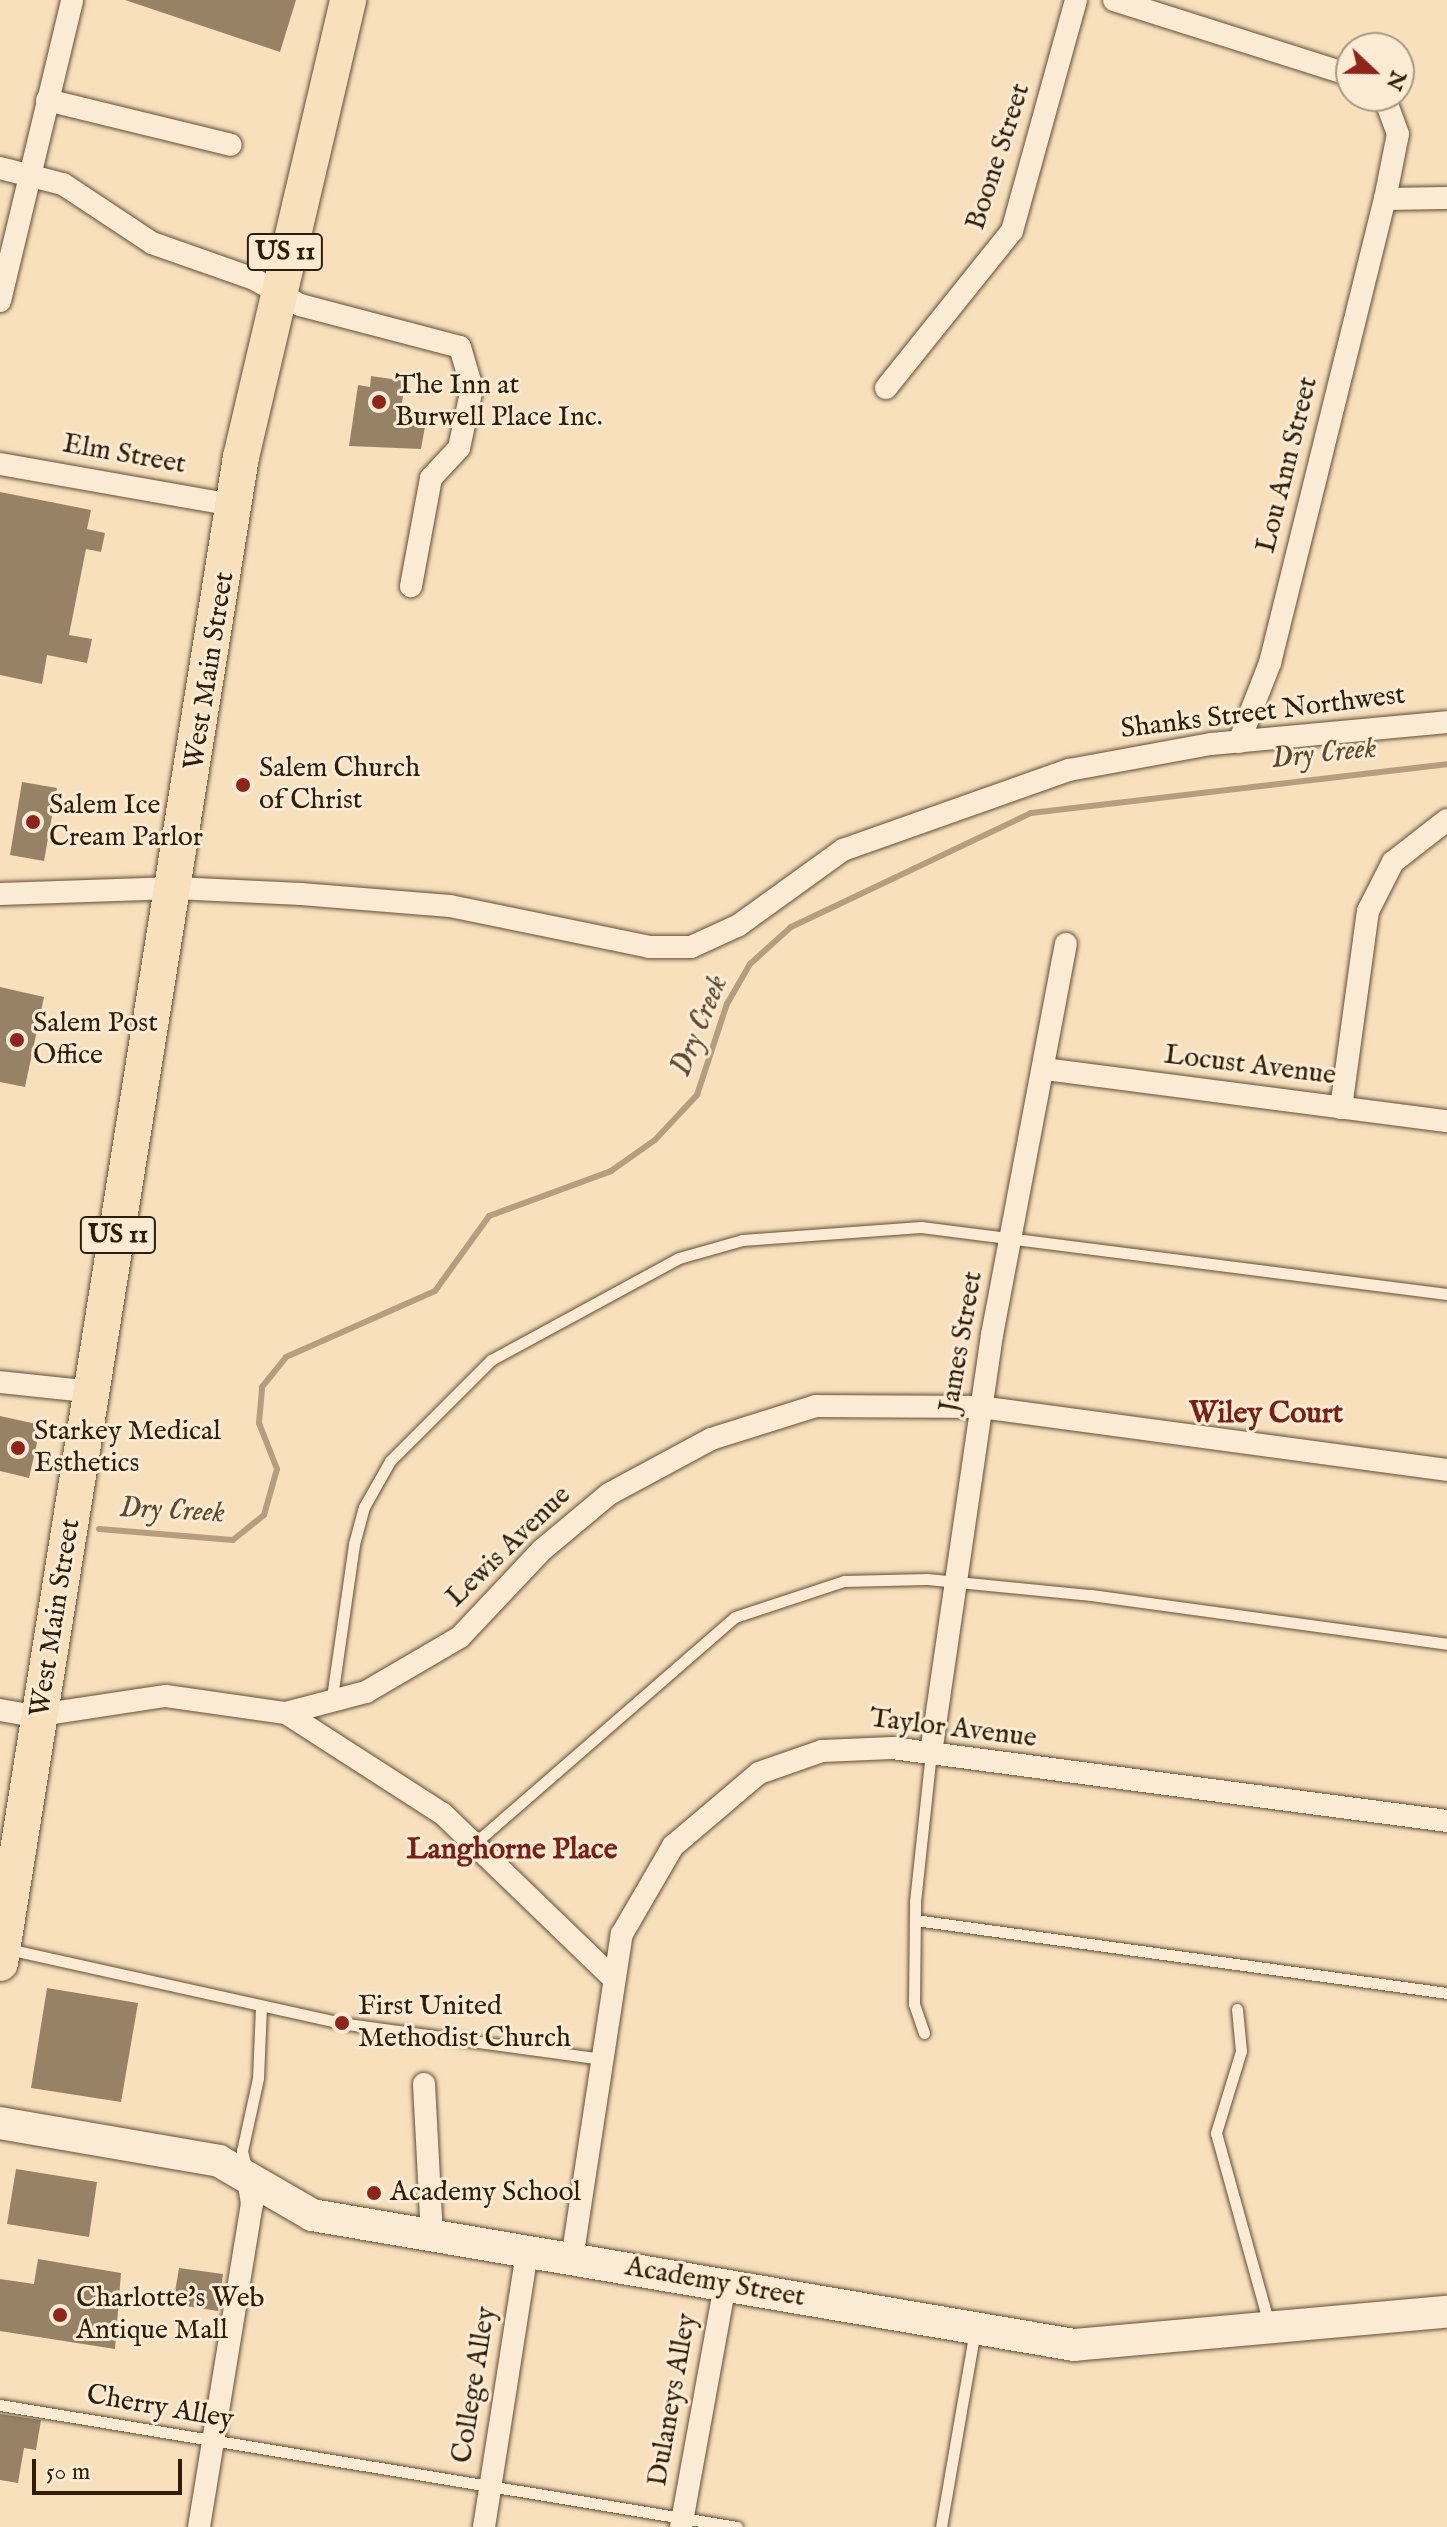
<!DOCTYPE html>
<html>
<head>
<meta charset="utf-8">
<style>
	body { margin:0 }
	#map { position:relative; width:1447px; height:2527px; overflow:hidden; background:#f9e0bd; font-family:"IM FELL English",serif }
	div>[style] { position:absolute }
	.stream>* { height:6px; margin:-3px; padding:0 3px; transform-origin:3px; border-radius:3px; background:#b49e7f }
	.building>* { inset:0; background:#988266 }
	.roads { filter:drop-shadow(0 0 2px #614e35) drop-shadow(0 0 2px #614e35) }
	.lane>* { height:11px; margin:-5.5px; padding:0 5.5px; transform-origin:5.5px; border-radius:5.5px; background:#fbebd4 }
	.street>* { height:22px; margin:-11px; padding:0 11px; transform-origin:11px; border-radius:11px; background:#fbebd4 }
	.secondary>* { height:32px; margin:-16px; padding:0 16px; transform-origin:16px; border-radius:16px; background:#fbebd4 }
	.primary>* { height:36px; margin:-18px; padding:0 18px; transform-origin:18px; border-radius:18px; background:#f9e0bd }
	.dots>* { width:22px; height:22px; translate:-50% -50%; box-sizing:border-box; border:4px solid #fbebd4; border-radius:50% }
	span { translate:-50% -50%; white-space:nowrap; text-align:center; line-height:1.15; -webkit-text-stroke:6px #fbebd4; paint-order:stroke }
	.shield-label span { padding:2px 6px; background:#fbebd4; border:2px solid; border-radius:6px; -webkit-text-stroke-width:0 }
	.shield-label { font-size:26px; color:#2e1d08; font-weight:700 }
	.street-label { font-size:28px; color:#2e1d08 }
	.poi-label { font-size:28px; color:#2e1d08 }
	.left { translate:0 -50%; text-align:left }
	.water-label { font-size:30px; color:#5d4a32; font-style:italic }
	.neighbourhood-label { font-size:30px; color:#7a1f14; font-weight:700 }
	.north { position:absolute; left:1335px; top:32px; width:80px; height:80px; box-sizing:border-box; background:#fbebd4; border:2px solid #a99982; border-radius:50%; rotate:112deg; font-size:22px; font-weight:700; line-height:32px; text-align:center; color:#2e1d08 }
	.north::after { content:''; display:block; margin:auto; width:28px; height:36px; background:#8f2418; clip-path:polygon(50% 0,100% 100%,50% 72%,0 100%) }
	.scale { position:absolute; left:32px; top:2459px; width:150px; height:36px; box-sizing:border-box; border:4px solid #2e1d08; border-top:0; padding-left:10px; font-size:24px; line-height:28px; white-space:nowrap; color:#2e1d08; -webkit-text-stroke:6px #fbebd4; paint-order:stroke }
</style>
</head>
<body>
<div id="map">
	<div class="stream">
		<div style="left:99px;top:1529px;width:134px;rotate:4.7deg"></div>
		<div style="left:233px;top:1540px;width:40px;rotate:-39deg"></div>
		<div style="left:264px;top:1515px;width:48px;rotate:-74.2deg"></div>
		<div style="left:277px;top:1469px;width:49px;rotate:-111.4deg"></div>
		<div style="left:259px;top:1423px;width:36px;rotate:-85deg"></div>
		<div style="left:262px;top:1387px;width:38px;rotate:-51deg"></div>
		<div style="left:286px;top:1357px;width:163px;rotate:-23.9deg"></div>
		<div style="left:435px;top:1291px;width:92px;rotate:-54.2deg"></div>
		<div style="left:489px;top:1216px;width:130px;rotate:-20.2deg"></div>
		<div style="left:611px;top:1171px;width:54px;rotate:-35.2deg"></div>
		<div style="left:655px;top:1140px;width:62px;rotate:-47deg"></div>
		<div style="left:697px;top:1095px;width:96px;rotate:-71.8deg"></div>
		<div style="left:727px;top:1004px;width:46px;rotate:-60.1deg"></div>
		<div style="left:750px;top:964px;width:55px;rotate:-42.1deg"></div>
		<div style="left:791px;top:927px;width:266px;rotate:-25.4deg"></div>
		<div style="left:1031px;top:813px;width:419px;rotate:-6.7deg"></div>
	</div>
	<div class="building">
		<div style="clip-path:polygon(125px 0,296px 0,280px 52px)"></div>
		<div style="clip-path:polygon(371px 376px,405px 381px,400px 417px,426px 421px,421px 449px,349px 446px,358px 385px,370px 387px)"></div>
		<div style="clip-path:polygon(0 492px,91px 510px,87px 529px,105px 533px,101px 552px,86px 549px,69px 635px,92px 639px,87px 663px,47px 655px,42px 684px,0 675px)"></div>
		<div style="clip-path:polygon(22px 782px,57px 788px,44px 861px,10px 855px)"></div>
		<div style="clip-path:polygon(0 987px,44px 997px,25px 1087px,0 1082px)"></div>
		<div style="clip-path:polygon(0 1416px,41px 1425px,29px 1478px,0 1471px)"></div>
		<div style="clip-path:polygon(47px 1988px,138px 2003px,121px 2102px,31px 2088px)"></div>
		<div style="clip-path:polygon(16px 2169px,97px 2182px,89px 2237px,7px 2224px)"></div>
		<div style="clip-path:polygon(38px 2259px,121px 2273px,115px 2349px,0 2331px,0 2279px,34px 2284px)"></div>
		<div style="clip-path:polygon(179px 2268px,223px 2274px,218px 2311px,173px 2304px)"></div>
		<div style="clip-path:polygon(0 2414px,41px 2420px,36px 2450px,24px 2448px,18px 2483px,0 2480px)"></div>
	</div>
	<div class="roads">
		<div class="lane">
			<div style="left:331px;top:1704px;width:162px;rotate:-81.8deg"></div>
			<div style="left:354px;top:1544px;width:38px;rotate:-75deg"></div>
			<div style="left:364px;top:1507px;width:53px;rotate:-60.5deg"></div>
			<div style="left:390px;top:1461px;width:143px;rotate:-45deg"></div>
			<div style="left:491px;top:1360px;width:214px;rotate:-28.5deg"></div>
			<div style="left:679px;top:1258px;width:66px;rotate:-15.9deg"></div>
			<div style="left:742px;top:1240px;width:179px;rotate:-4.2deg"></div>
			<div style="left:921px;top:1227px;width:530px;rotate:7.26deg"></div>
			<div style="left:475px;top:1843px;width:344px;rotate:-41deg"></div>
			<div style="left:735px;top:1617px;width:115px;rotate:-18.3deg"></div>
			<div style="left:844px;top:1581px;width:83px;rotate:-1.4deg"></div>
			<div style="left:927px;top:1579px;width:165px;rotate:5.6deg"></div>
			<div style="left:1091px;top:1595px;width:359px;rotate:7.8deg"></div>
			<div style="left:915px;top:1920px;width:537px;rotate:7.81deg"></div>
			<div style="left:8px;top:1949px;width:347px;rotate:12.5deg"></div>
			<div style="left:347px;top:2024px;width:256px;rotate:7.8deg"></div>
			<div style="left:1237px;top:2009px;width:42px;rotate:84.6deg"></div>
			<div style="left:1241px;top:2051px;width:86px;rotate:107deg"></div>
			<div style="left:1216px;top:2133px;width:198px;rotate:74.5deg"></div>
			<div style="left:924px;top:2033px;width:31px;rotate:-109deg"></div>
			<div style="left:914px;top:2004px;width:102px;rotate:-89.4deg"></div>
			<div style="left:915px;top:1902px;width:150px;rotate:-83.9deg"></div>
			<div style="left:247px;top:2171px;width:21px;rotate:-104deg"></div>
			<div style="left:242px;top:2151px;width:75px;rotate:-77.6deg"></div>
			<div style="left:258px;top:2078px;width:72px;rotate:-87.6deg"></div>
			<div style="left:0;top:2405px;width:747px;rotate:9.4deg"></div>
			<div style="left:941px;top:2527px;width:199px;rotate:-80.2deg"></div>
		</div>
		<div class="street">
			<div style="left:1114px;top:0;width:249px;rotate:17.6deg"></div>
			<div style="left:47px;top:100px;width:189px;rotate:13.7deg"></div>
			<div style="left:0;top:168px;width:65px;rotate:14.3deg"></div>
			<div style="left:63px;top:184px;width:107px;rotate:33.5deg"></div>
			<div style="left:152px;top:243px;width:108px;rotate:19.4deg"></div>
			<div style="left:254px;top:279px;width:53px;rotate:29.5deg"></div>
			<div style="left:300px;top:305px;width:165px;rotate:14.7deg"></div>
			<div style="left:460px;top:347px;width:43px;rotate:73.7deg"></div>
			<div style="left:472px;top:388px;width:61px;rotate:102.2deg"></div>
			<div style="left:459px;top:448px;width:41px;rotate:133deg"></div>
			<div style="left:431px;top:478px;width:110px;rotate:100.5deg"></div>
			<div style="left:1385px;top:199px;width:62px;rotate:-0.9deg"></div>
			<div style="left:0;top:301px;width:309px;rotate:-76.5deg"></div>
			<div style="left:886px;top:388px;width:201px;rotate:-51.3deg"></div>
			<div style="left:1012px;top:231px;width:240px;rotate:-74.5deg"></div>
			<div style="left:0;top:464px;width:241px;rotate:10deg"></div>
			<div style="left:1239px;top:742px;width:85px;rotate:-68.6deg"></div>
			<div style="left:1270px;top:663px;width:478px;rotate:-76.1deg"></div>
			<div style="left:1385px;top:199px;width:66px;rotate:-78.7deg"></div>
			<div style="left:1398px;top:134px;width:40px;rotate:-110.2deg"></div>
			<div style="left:0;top:894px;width:175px;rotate:-2deg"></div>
			<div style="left:175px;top:888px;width:126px;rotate:2.7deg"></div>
			<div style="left:301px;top:894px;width:149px;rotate:4.6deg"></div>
			<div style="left:450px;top:906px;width:203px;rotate:11.6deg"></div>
			<div style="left:649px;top:947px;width:42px"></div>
			<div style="left:691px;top:947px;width:53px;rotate:-24.6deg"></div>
			<div style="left:739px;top:925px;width:128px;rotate:-35.8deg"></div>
			<div style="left:843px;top:850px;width:240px;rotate:-19.5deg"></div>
			<div style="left:1069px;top:770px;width:144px;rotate:-10.4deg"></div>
			<div style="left:1211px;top:744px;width:237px;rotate:-5.3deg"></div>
			<div style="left:1045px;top:1069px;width:405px;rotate:7.4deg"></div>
			<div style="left:1341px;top:1108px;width:199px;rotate:-82.2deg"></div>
			<div style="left:1368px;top:911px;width:55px;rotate:-63deg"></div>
			<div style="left:1393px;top:862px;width:68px;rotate:-37.9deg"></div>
			<div style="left:0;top:1382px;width:94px;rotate:6.1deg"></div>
			<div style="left:0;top:1710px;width:34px;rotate:10deg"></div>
			<div style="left:33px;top:1716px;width:134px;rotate:-8.6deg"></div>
			<div style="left:166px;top:1696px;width:121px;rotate:8.1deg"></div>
			<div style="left:286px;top:1713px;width:83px;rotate:-14.7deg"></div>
			<div style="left:366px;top:1692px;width:109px;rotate:-30.3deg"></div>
			<div style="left:460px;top:1637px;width:120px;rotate:-46.7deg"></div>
			<div style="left:542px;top:1550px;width:87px;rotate:-39.9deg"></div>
			<div style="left:609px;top:1494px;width:116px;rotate:-28.3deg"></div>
			<div style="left:711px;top:1439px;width:110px;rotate:-17.4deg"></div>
			<div style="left:816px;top:1406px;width:165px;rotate:0.3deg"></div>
			<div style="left:981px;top:1407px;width:470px;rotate:7.7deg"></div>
			<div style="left:286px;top:1713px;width:187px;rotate:32.8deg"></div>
			<div style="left:443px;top:1814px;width:235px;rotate:44deg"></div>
			<div style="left:931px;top:1753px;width:422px;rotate:-81.7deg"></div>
			<div style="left:992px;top:1335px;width:398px;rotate:-79.3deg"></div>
			<div style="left:424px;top:2084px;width:151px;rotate:87deg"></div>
			<div style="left:572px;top:2259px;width:329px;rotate:-81.3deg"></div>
			<div style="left:622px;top:1934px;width:102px;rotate:-59.9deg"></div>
			<div style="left:673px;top:1846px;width:113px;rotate:-40.3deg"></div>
			<div style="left:759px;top:1773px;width:67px;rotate:-19.2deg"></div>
			<div style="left:822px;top:1751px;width:70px;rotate:-2.5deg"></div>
			<div style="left:892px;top:1748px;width:560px;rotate:7.49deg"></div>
			<div style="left:199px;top:2527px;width:327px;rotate:-80.7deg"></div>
			<div style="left:252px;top:2204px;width:32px;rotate:-99deg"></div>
			<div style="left:484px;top:2527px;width:278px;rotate:-81.1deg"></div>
			<div style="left:681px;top:2527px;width:247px;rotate:-79.7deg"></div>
		</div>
		<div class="secondary">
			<div style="left:0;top:2123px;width:222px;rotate:9.8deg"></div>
			<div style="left:219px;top:2161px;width:108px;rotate:30.1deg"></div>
			<div style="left:312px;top:2215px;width:773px;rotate:9.68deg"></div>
			<div style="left:1074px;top:2345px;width:374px;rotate:-5.1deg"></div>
		</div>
		<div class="primary">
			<div style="left:0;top:1963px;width:1525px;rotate:-80.91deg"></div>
			<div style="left:241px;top:457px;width:469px;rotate:-76.8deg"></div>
		</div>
	</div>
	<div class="dots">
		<div style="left:379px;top:402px;background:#8f2418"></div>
		<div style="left:243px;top:785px;background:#8f2418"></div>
		<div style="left:33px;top:822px;background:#8f2418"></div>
		<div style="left:17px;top:1040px;background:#8f2418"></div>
		<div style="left:18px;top:1448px;background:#8f2418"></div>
		<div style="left:342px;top:2023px;background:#8f2418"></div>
		<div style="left:374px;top:2193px;background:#8f2418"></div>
		<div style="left:60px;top:2315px;background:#8f2418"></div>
	</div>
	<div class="shield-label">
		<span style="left:285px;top:252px">US 11</span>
		<span style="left:118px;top:1235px">US 11</span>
	</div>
	<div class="street-label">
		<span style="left:999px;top:157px;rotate:-72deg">Boone Street</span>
		<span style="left:124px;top:455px;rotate:10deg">Elm Street</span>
		<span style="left:1288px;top:465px;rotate:-76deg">Lou Ann Street</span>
		<span style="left:210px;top:671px;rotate:-81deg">West Main Street</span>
		<span style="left:1263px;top:713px;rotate:-7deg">Shanks Street Northwest</span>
		<span style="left:1250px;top:1066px;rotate:7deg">Locust Avenue</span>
		<span style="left:962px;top:1342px;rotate:-80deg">James Street</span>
		<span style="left:509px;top:1547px;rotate:-44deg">Lewis Avenue</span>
		<span style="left:56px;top:1618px;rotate:-81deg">West Main Street</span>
		<span style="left:953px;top:1729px;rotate:7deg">Taylor Avenue</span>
		<span style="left:715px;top:2283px;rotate:10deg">Academy Street</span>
		<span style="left:475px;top:2385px;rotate:-81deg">College Alley</span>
		<span style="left:673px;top:2400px;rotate:-80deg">Dulaneys Alley</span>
		<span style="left:160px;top:2408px;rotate:10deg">Cherry Alley</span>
	</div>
	<div class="poi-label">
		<span class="left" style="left:395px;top:402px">The Inn at<br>Burwell Place Inc.</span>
		<span class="left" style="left:259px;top:785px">Salem Church<br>of Christ</span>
		<span class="left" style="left:49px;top:822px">Salem Ice<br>Cream Parlor</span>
		<span class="left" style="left:33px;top:1040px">Salem Post<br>Office</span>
		<span class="left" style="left:34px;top:1448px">Starkey Medical<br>Esthetics</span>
		<span class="left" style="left:358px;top:2023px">First United<br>Methodist Church</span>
		<span class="left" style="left:390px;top:2193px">Academy School</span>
		<span class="left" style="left:76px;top:2315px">Charlotte's Web<br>Antique Mall</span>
	</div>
	<div class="water-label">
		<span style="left:1324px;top:754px;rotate:-6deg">Dry Creek</span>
		<span style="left:700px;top:1026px;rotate:-68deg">Dry Creek</span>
		<span style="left:172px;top:1511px;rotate:3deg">Dry Creek</span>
	</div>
	<div class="neighbourhood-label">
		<span style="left:1266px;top:1414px">Wiley Court</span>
		<span style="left:512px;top:1850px">Langhorne Place</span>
	</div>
	<div class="north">N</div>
	<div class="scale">50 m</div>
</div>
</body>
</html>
